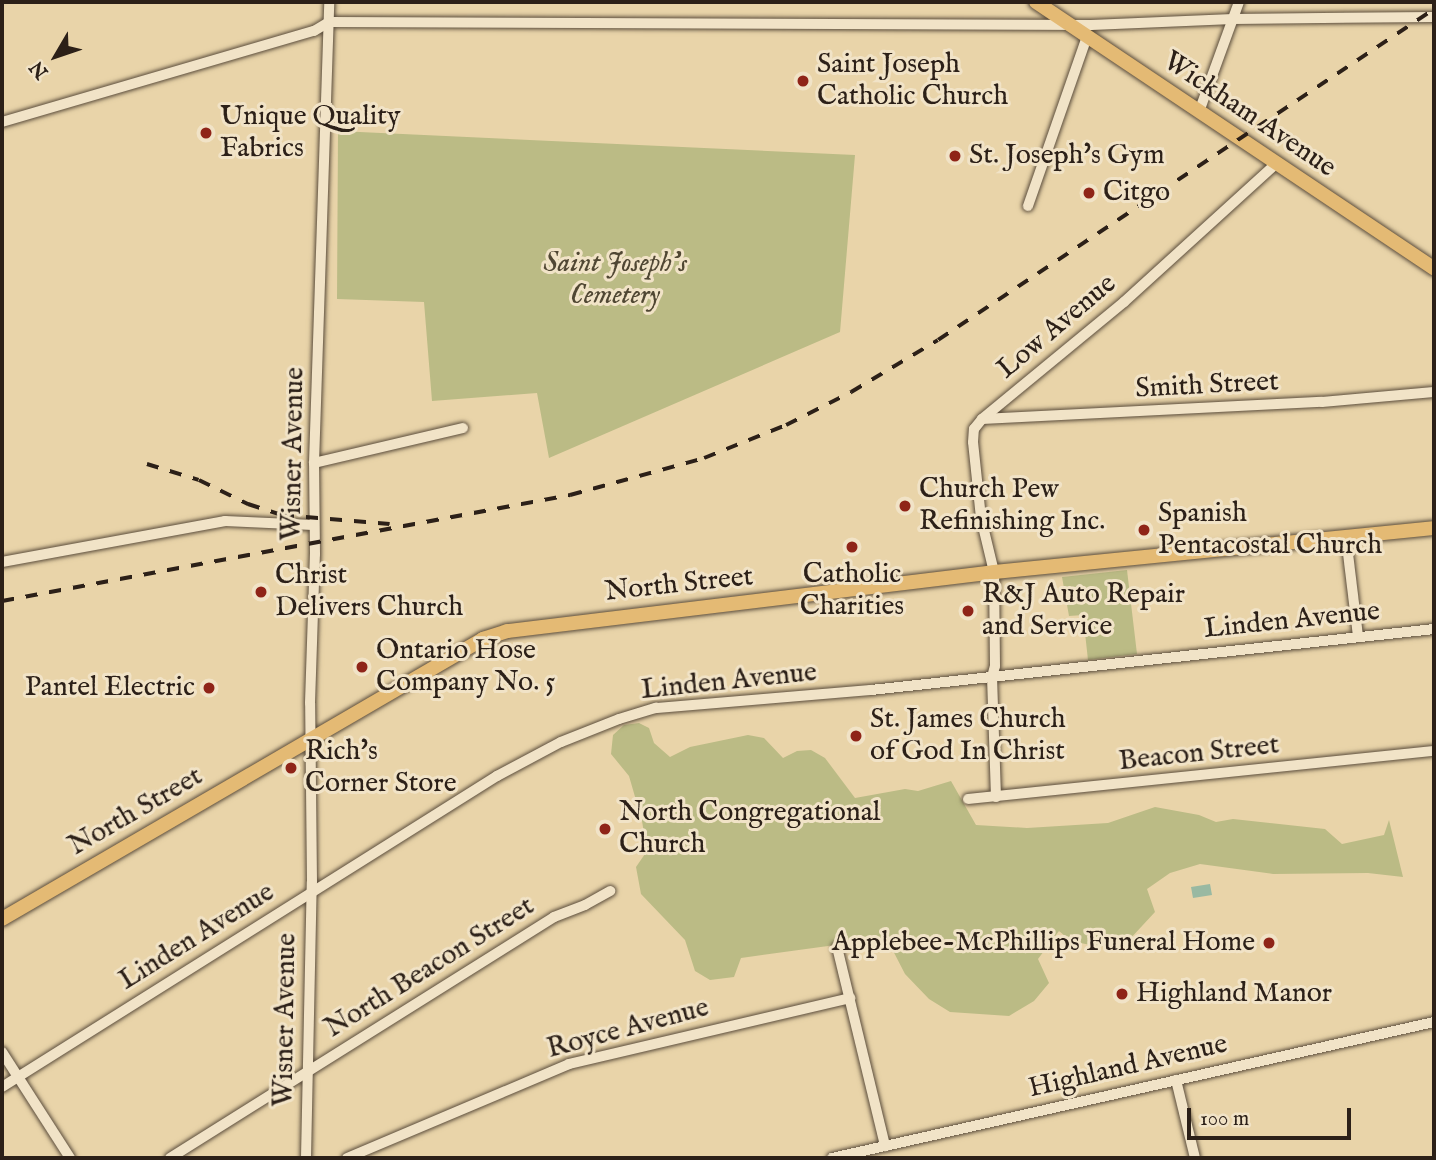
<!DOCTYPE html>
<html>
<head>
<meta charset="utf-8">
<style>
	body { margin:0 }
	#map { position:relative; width:1436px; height:1160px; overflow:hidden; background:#e9d4a9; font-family:"IM FELL English",serif }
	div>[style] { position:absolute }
	.green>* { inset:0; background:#bbbb85 }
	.water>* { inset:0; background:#99b9a2 }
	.roads { filter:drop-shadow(0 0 2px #5b4d3c) drop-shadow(0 0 2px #5b4d3c) }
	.minor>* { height:10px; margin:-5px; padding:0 5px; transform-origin:5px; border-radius:5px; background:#f1e3c7 }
	.major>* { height:14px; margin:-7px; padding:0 7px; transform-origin:7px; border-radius:7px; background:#e4ba74 }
	.rail>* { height:3.5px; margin-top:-1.75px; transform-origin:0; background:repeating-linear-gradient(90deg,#2c2018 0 12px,transparent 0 24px) }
	.dots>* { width:19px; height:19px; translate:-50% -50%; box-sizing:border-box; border:4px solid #f1e3c7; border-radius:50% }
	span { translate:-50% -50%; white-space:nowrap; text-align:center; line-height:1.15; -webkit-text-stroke:6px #f1e3c7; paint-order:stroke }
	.poi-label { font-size:28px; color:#2c2018 }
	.left { translate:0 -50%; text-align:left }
	.right { translate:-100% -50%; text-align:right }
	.street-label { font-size:28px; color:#2c2018 }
	.park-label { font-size:28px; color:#504733; font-style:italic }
	.frame { position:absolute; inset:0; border:4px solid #2c2018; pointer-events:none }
	.north { position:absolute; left:21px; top:21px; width:70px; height:70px; -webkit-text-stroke:5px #f1e3c7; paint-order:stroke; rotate:231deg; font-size:19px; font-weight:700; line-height:28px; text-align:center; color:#2c2018 }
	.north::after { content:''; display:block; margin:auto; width:24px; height:32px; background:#2c2018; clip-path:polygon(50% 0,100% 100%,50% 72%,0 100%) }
	.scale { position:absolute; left:1187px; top:1108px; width:164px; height:32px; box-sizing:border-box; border:4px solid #2c2018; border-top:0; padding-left:9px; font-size:21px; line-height:24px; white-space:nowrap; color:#2c2018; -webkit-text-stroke:5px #f1e3c7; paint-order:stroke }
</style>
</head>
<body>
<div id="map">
	<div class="green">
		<div style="clip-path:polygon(338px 131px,855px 155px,840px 332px,549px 458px,537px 393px,432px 401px,424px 302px,337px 299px)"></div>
		<div style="clip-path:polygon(1127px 570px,1137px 654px,1088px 660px,1083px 615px,1069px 616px,1062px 577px)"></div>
		<div style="clip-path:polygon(639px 723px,649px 728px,654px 743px,670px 757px,690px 747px,748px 735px,764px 738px,783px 758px,797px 751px,811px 750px,825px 758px,855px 798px,905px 789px,918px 791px,951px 781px,976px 825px,1027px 828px,1108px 823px,1155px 807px,1199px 815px,1216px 822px,1233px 819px,1325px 829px,1342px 844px,1384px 835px,1389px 820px,1403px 877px,1368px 873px,1273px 874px,1200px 864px,1170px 873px,1147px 889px,1155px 912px,1129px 940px,1100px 947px,1071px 941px,1059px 931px,1038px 959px,1049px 983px,1034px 1001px,1009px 1016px,950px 1012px,929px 999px,905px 974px,888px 941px,869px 936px,828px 946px,741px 958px,734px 977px,710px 980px,695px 971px,685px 940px,641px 894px,636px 867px,647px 851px,642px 821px,629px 776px,611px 754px,613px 735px,624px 725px)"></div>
	</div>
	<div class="water">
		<div style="clip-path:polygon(1210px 884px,1212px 895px,1193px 898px,1191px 887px)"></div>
	</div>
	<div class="roads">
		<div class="minor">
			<div style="left:1200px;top:109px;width:114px;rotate:-70deg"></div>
			<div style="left:2px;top:122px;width:325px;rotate:-16.3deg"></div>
			<div style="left:314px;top:31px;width:17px;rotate:-31deg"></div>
			<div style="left:329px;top:22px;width:762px;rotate:0.23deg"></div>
			<div style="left:1091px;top:25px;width:142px;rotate:-2.4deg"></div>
			<div style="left:1233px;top:19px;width:201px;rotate:-0.6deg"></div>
			<div style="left:1028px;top:206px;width:179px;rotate:-70.8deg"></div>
			<div style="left:982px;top:419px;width:340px;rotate:-2.9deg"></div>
			<div style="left:1322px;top:402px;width:112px;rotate:-5.1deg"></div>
			<div style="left:314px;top:463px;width:153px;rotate:-13.2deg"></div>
			<div style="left:1346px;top:537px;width:100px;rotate:83.1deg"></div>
			<div style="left:2px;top:562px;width:227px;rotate:-10.4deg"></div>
			<div style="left:225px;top:521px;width:88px;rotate:2.6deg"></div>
			<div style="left:996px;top:797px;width:120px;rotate:-91.9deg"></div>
			<div style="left:992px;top:677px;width:11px;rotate:-75deg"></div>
			<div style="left:995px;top:666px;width:94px;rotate:-90.6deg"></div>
			<div style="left:994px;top:572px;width:56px;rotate:-103.5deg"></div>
			<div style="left:981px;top:518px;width:76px;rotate:-96deg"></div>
			<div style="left:973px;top:442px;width:13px;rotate:-86deg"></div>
			<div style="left:974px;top:429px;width:13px;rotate:-51deg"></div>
			<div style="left:982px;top:419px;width:184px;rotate:-39.5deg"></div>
			<div style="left:1124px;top:302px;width:207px;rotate:-42.3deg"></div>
			<div style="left:968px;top:799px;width:468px;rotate:-5.9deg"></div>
			<div style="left:837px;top:947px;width:205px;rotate:76.4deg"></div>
			<div style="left:2px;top:1052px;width:126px;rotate:57.3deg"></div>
			<div style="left:1176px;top:1080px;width:80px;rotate:76.3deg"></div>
			<div style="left:2px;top:1087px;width:585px;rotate:-32.14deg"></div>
			<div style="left:497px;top:776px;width:72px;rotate:-28deg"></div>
			<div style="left:561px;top:742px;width:62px;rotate:-21.6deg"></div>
			<div style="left:619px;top:719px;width:39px;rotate:-17deg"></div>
			<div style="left:656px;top:708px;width:216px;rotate:-4.8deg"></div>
			<div style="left:871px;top:690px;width:566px;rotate:-6.18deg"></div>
			<div style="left:170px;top:1158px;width:453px;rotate:-32.1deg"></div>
			<div style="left:554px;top:917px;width:33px;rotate:-21deg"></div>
			<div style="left:585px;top:905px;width:29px;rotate:-29deg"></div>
			<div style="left:306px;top:1158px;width:276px;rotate:-88.8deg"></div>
			<div style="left:312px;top:882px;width:179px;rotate:-90.6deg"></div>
			<div style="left:310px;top:703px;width:149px;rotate:-88.1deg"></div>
			<div style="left:315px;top:554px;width:91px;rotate:-90.6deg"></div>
			<div style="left:314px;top:463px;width:461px;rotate:-88.1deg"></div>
			<div style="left:347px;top:1158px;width:241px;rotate:-22.9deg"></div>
			<div style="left:569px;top:1064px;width:289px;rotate:-13.2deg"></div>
			<div style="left:832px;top:1158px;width:617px;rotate:-12.73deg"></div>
		</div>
		<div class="major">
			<div style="left:1036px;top:2px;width:479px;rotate:33.8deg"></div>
			<div style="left:2px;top:919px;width:557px;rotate:-30.2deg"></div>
			<div style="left:483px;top:639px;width:26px;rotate:-18deg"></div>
			<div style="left:508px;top:631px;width:490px;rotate:-6.9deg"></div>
			<div style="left:994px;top:572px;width:442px;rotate:-5.7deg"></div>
		</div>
	</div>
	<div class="rail">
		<div style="left:147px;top:464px;width:54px;rotate:17.1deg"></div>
		<div style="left:199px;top:480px;width:55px;rotate:26.1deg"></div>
		<div style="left:248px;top:504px;width:36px;rotate:18deg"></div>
		<div style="left:282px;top:515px;width:108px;rotate:4.8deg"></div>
		<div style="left:2px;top:601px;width:578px;rotate:-10.57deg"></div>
		<div style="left:570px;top:495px;width:139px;rotate:-15.4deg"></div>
		<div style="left:704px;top:458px;width:88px;rotate:-21.9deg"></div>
		<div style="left:786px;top:425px;width:73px;rotate:-26.9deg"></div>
		<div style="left:851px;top:392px;width:101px;rotate:-30.9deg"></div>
		<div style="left:938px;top:340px;width:596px;rotate:-33.72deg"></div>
	</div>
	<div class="dots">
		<div style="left:803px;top:81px;background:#8f2418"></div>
		<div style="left:206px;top:133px;background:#8f2418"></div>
		<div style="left:955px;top:156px;background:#8f2418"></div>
		<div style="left:1089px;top:193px;background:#8f2418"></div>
		<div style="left:905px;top:506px;background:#8f2418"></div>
		<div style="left:1144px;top:530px;background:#8f2418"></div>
		<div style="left:852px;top:547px;background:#8f2418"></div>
		<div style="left:261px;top:592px;background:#8f2418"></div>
		<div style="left:968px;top:611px;background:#8f2418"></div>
		<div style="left:362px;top:667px;background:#8f2418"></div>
		<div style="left:209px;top:688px;background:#8f2418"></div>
		<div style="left:856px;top:736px;background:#8f2418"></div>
		<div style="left:291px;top:768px;background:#8f2418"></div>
		<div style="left:605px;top:829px;background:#8f2418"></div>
		<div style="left:1269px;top:943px;background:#8f2418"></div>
		<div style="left:1122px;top:994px;background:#8f2418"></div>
	</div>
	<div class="poi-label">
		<span class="left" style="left:817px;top:81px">Saint Joseph<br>Catholic Church</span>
		<span class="left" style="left:220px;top:133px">Unique Quality<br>Fabrics</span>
		<span class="left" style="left:969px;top:156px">St. Joseph's Gym</span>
		<span class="left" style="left:1103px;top:193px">Citgo</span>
		<span class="left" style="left:919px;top:506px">Church Pew<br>Refinishing Inc.</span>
		<span class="left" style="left:1158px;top:530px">Spanish<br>Pentacostal Church</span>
		<span style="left:852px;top:591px">Catholic<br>Charities</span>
		<span class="left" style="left:275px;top:592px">Christ<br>Delivers Church</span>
		<span class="left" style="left:982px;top:611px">R&amp;J Auto Repair<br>and Service</span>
		<span class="left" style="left:376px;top:667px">Ontario Hose<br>Company No. 5</span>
		<span class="right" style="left:195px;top:688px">Pantel Electric</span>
		<span class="left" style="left:870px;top:736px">St. James Church<br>of God In Christ</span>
		<span class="left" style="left:305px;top:768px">Rich's<br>Corner Store</span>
		<span class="left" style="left:619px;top:829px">North Congregational<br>Church</span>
		<span class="right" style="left:1255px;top:943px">Applebee-McPhillips Funeral Home</span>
		<span class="left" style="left:1136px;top:994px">Highland Manor</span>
	</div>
	<div class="street-label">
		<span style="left:1249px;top:115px;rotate:34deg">Wickham Avenue</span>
		<span style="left:1057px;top:327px;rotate:-40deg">Low Avenue</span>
		<span style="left:1207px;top:386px;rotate:-3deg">Smith Street</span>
		<span style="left:294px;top:454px;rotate:-89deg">Wisner Avenue</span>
		<span style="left:679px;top:585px;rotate:-6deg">North Street</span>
		<span style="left:1292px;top:621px;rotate:-6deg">Linden Avenue</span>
		<span style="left:729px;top:682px;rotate:-6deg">Linden Avenue</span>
		<span style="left:1199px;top:754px;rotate:-6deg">Beacon Street</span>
		<span style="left:136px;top:812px;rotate:-30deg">North Street</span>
		<span style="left:197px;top:937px;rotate:-32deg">Linden Avenue</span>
		<span style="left:430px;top:968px;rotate:-32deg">North Beacon Street</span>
		<span style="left:286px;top:1020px;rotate:-89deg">Wisner Avenue</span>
		<span style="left:628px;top:1029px;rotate:-15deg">Royce Avenue</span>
		<span style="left:1128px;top:1067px;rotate:-13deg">Highland Avenue</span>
	</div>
	<div class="park-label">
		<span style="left:615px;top:280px">Saint Joseph's<br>Cemetery</span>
	</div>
	<div class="frame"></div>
	<div class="north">N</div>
	<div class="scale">100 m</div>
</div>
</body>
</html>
